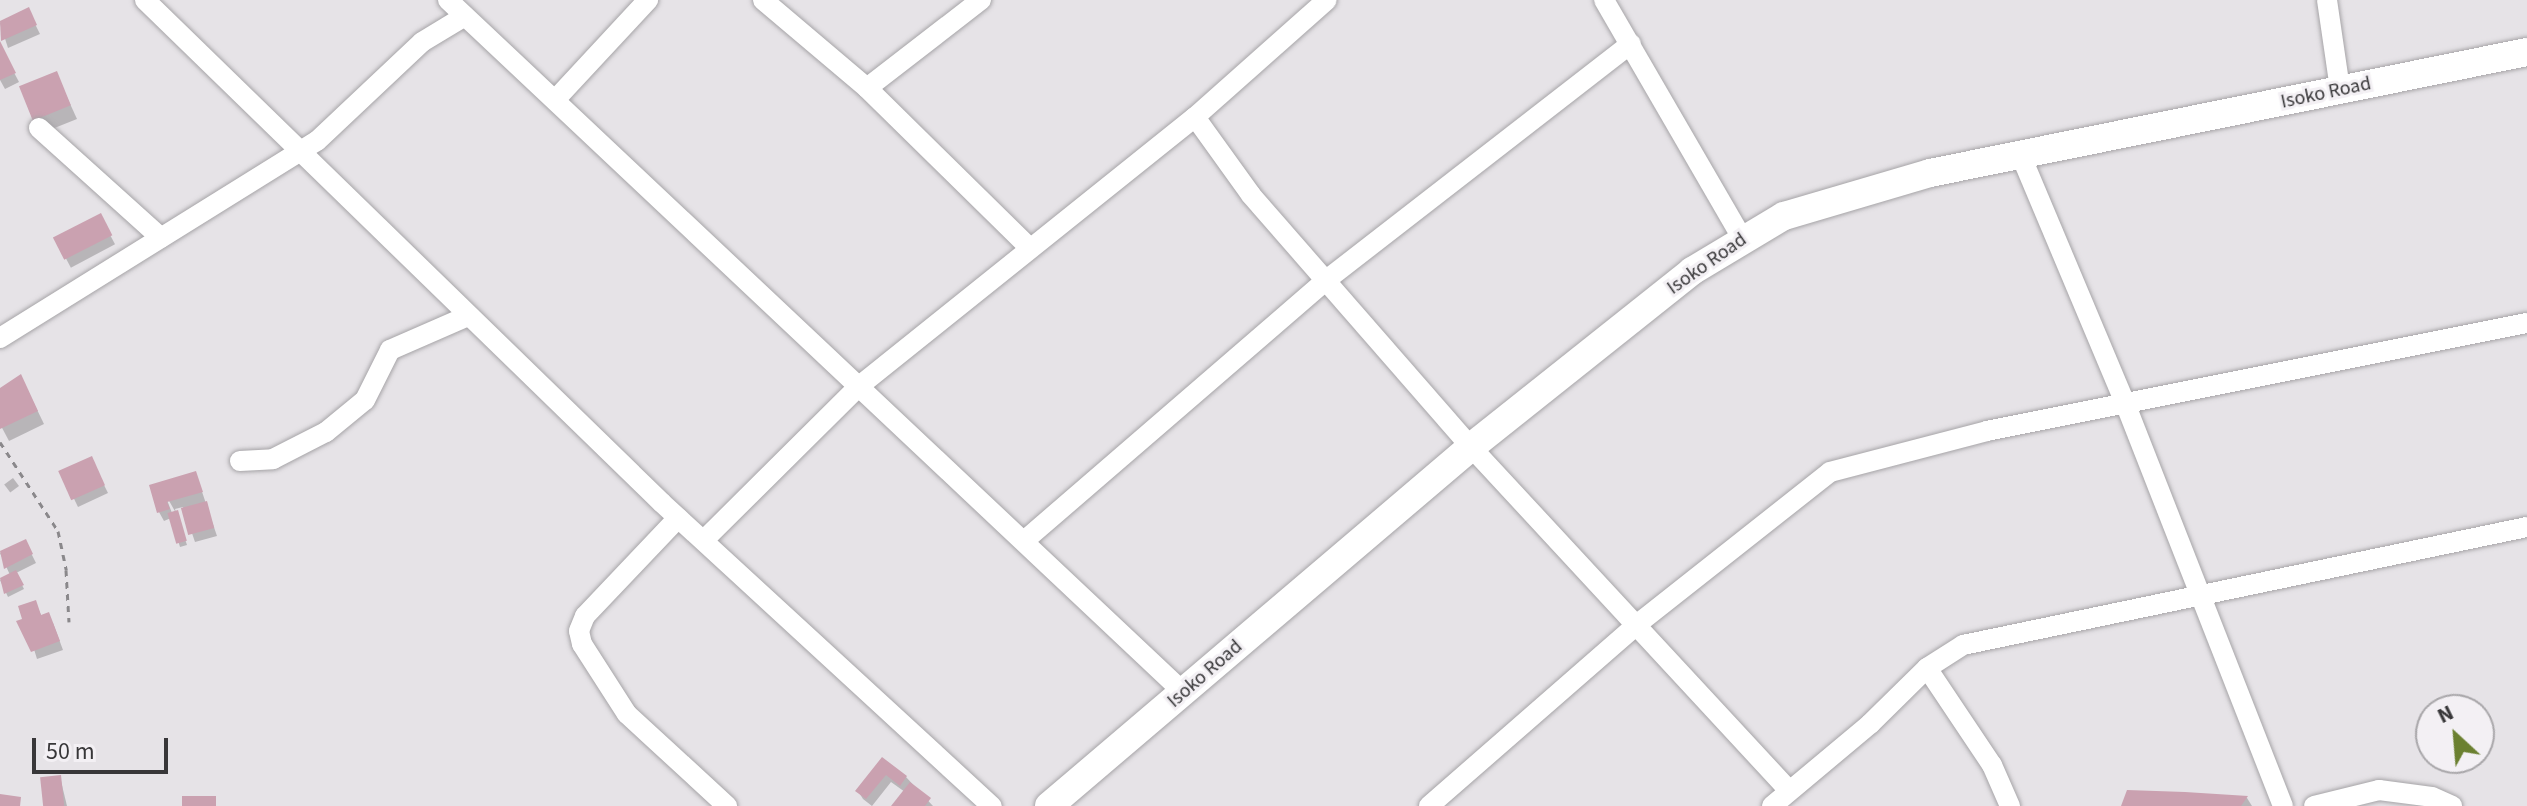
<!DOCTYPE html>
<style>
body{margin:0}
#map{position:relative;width:2527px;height:806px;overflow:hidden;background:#e6e3e7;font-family:"Source Sans 3",sans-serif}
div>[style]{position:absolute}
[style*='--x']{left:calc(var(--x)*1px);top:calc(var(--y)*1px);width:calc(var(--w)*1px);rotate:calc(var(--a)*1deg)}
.shadow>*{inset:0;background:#0003;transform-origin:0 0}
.building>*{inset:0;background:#caa1b0;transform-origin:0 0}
.path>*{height:3px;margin-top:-1.5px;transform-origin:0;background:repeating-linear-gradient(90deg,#8a888b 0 6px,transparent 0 12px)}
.roads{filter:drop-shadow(0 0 2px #a6a4a7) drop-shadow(0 0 2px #a6a4a7)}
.street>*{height:20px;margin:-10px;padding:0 10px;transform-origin:10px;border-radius:10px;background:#fff}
.secondary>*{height:28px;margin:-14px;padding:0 14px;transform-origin:14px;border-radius:14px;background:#fff}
span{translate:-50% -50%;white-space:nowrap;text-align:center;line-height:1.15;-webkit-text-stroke:6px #f3f0f4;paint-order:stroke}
.street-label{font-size:20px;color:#383739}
.north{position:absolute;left:2415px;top:694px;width:80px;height:80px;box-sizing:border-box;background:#f3f0f4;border:2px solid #a8a6a9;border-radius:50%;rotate:334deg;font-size:22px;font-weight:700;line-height:32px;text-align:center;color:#383739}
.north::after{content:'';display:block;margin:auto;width:28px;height:36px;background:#6b8030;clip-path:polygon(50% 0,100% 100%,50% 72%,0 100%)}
.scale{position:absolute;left:32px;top:738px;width:136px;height:36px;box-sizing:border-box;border:4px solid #383739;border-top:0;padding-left:10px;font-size:24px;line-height:28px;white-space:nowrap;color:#383739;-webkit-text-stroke:6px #f3f0f4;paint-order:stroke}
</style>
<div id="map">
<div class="shadow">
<div style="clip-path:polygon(28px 10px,40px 34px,8px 48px,0 23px)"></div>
<div style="clip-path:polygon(0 46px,19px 82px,5px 89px,0 80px)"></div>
<div style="clip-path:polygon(56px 73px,77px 119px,42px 133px,35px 120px)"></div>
<div style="left:100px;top:216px;width:32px;height:50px;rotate:62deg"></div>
<div style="clip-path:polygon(0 388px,27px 389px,44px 424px,9px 441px,0 424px)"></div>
<div style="clip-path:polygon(95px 467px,108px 493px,78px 507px,61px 472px)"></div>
<div style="clip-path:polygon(evenodd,196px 474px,217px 536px,195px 542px,183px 507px,175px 509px,187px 545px,180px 547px,171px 518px,164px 521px,159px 512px,152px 487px,196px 474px,164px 492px,176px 513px,172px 513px,164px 492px)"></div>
<div style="left:13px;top:478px;width:10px;height:11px;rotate:53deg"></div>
<div style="clip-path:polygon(25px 541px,36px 563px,16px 573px,24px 589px,8px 597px,0 580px,10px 575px,0 553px)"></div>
<div style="clip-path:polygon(35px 602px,42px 617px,53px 623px,63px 650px,37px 659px,25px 620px)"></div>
<div style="clip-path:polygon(883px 759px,906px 777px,933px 806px,894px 806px,905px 792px,891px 782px,872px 806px,863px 799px,858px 791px)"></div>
<div style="clip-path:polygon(60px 777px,67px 806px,45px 806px)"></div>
<div style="clip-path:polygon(2129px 792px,2247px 798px,2252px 806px,2123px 806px)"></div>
</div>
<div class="building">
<div style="clip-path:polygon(29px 7px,37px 25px,1px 41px,0 21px)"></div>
<div style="clip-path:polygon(0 41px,16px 73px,0 80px)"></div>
<div style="left:57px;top:71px;width:37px;height:41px;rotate:68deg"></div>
<div style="left:101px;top:213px;width:25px;height:54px;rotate:63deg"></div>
<div style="clip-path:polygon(21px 374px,38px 411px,0 429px,0 388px)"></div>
<div style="left:92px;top:456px;width:32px;height:37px;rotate:66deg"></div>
<div style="clip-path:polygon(196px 471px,203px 492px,167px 502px,170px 509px,157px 513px,149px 485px)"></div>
<div style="left:207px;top:501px;width:28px;height:27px;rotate:75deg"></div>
<div style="left:178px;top:510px;width:32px;height:11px;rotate:74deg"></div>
<div style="clip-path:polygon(26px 539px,33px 554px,4px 569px,0 551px)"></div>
<div style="clip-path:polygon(16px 570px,24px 585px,4px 594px,0 578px)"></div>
<div style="clip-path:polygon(36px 600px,41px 615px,49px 612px,60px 641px,31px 652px,16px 621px,22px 619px,18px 606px)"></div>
<div style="clip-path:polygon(882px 757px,907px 776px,900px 786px,886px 775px,866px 799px,855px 791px)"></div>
<div style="left:61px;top:775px;width:31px;height:21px;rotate:84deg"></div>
<div style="clip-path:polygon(910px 782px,931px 798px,925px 806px,891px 806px)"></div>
<div style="clip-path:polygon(2127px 790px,2185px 792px,2248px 796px,2241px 806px,2121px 806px)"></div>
<div style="clip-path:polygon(0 794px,21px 797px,20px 806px,0 806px)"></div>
<div style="left:182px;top:796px;width:34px;height:10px"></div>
</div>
<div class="path">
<div style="--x:0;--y:442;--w:106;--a:56.9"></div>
<div style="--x:58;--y:531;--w:40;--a:78"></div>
<div style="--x:66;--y:570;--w:52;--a:86.7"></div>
</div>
<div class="roads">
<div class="street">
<div style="--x:145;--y:0;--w:721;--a:44.21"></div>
<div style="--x:662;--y:503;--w:448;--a:42.6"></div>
<div style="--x:448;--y:0;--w:1009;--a:43.27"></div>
<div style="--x:763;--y:0;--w:136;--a:40.2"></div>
<div style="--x:867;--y:88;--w:228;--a:44.5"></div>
<div style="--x:1604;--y:0;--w:275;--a:59.9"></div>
<div style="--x:2327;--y:0;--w:90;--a:81.7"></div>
<div style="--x:867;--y:88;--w:144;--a:-37.7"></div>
<div style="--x:555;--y:100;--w:137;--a:-47.1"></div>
<div style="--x:1195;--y:117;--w:96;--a:54.3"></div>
<div style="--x:1251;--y:195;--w:335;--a:48.9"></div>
<div style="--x:1471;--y:447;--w:468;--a:47.2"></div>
<div style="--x:39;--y:128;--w:164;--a:42"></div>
<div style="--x:2022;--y:158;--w:266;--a:67.2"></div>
<div style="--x:2125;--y:403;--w:433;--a:68.6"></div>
<div style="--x:0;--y:338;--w:373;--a:-31.9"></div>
<div style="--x:317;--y:141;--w:144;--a:-43.3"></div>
<div style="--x:422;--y:42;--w:50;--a:-31.2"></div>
<div style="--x:240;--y:461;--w:33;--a:-3"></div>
<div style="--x:273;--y:459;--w:59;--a:-27"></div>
<div style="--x:326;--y:432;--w:50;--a:-39.4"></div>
<div style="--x:365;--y:400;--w:56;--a:-63.4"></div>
<div style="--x:390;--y:350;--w:85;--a:-23.6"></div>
<div style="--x:678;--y:518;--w:135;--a:133.5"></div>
<div style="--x:585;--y:616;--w:16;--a:112"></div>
<div style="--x:579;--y:631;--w:13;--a:77"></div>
<div style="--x:582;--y:644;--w:83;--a:57.3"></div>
<div style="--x:627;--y:714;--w:136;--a:42.6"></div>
<div style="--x:704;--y:540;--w:217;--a:-44.8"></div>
<div style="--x:858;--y:387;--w:432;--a:-38.7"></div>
<div style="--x:1195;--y:117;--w:176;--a:-41.6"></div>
<div style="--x:1024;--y:541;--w:398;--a:-40.8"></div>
<div style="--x:1325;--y:281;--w:387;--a:-37.8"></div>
<div style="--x:1927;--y:668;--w:117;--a:56.2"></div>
<div style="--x:1992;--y:765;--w:45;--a:66.3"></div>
<div style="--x:1429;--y:806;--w:274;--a:-41.1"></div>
<div style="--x:1635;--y:626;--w:248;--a:-38.3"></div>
<div style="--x:1830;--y:472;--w:162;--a:-14.6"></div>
<div style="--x:1987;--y:431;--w:551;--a:-11.31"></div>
<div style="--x:1772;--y:806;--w:128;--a:-39.9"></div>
<div style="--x:1870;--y:724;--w:80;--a:-44.5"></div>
<div style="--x:1927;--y:668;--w:43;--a:-32.6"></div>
<div style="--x:1963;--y:645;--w:576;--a:-11.82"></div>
<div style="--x:2314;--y:806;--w:67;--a:-13.8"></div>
<div style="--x:2379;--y:790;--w:53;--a:7.5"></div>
<div style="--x:2432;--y:797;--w:22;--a:24"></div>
</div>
<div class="secondary">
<div style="--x:1049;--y:806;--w:554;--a:-40.39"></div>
<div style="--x:1471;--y:447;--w:283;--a:-38.5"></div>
<div style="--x:1692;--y:271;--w:107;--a:-30.9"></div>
<div style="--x:1784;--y:216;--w:152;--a:-16.4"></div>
<div style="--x:1930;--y:173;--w:609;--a:-11.46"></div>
</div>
</div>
<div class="street-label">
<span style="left:2326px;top:93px;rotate:-12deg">Isoko Road</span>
<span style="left:1707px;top:264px;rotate:-35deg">Isoko Road</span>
<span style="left:1205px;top:674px;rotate:-41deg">Isoko Road</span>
</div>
<div class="north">N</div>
<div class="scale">50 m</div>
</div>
